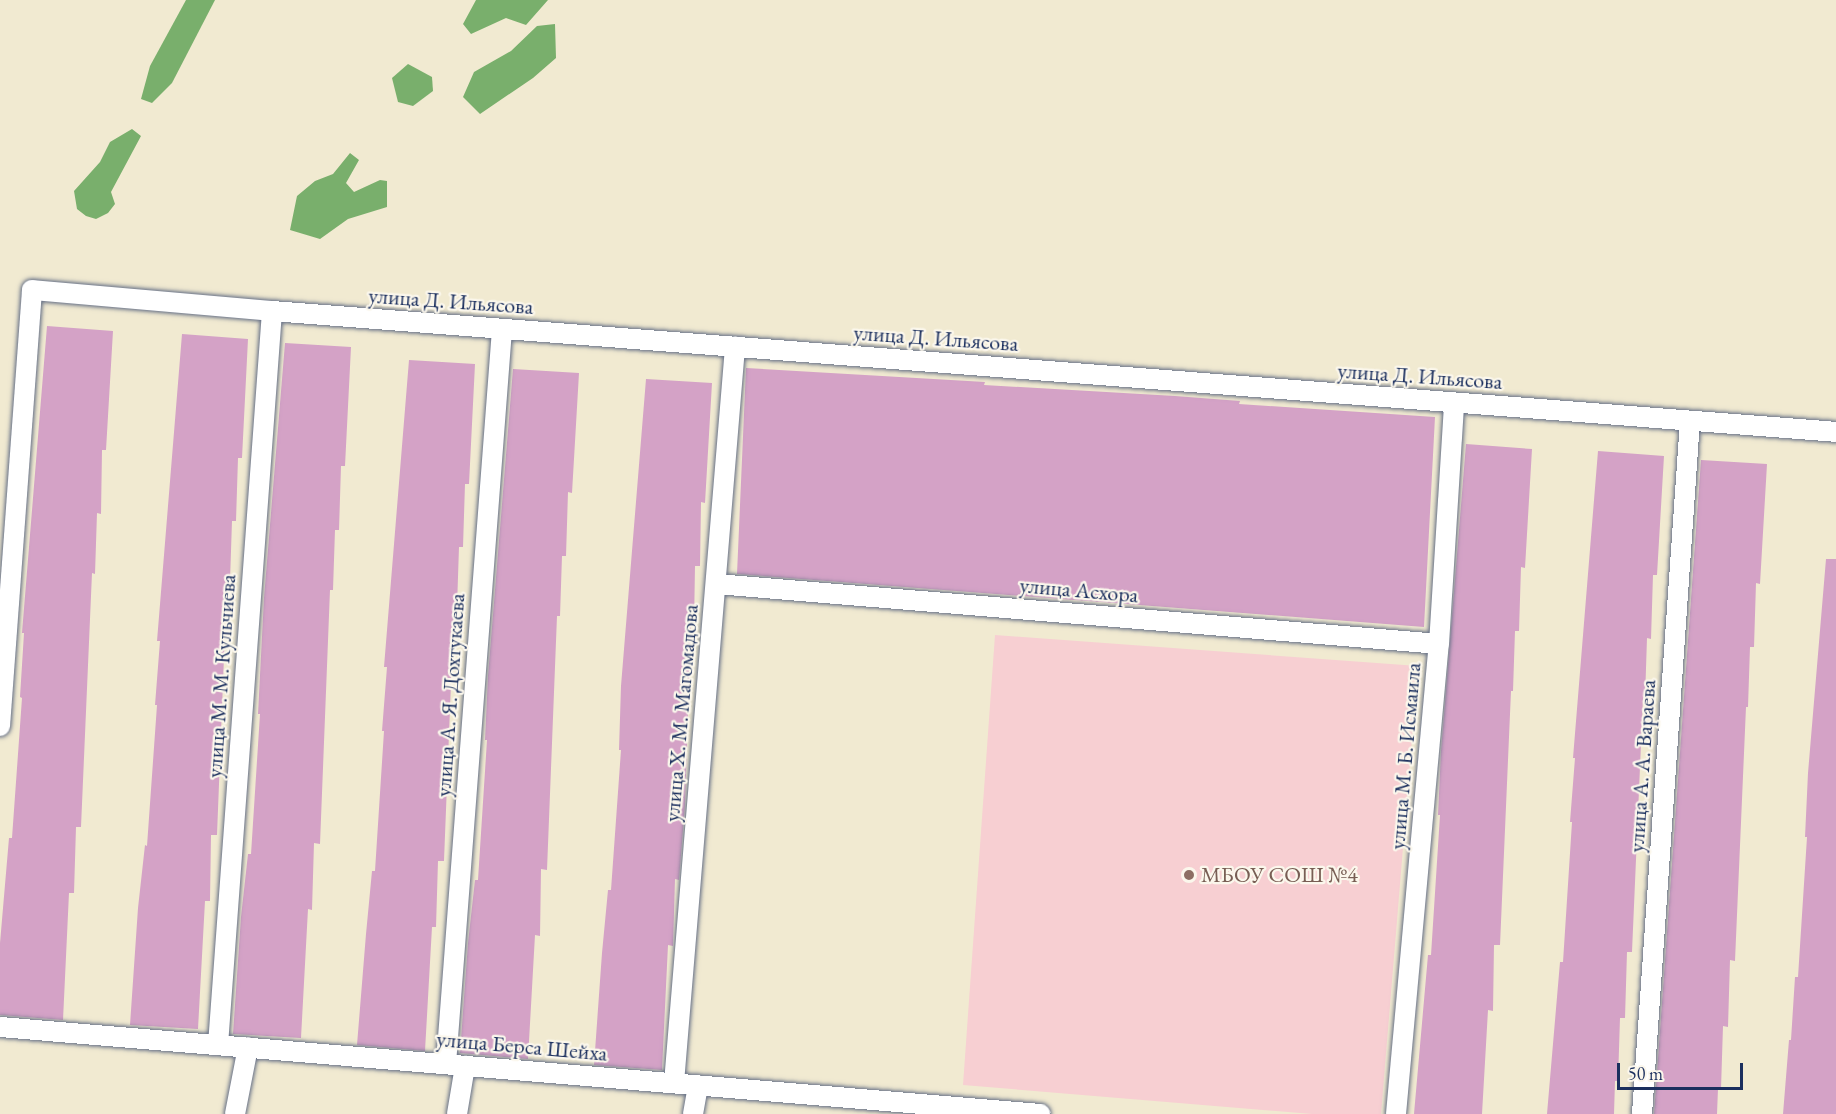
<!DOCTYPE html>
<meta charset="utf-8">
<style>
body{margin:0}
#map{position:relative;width:1836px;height:1114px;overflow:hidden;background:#f1ead1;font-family:"EB Garamond",serif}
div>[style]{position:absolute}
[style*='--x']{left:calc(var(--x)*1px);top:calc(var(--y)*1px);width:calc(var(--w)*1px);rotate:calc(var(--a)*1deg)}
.built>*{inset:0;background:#f7cfd2}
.forest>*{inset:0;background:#79af6c}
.building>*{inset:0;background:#d4a2c6}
.roads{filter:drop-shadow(0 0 2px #667086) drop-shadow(0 0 2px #667086)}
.street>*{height:20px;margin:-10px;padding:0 10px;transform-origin:10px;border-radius:10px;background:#fff}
.dots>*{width:16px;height:16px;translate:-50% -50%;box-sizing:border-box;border:3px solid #fbf7ec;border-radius:50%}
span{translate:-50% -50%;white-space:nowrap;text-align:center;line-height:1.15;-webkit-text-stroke:4.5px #fbf7ec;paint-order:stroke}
.street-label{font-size:22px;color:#1b2f5e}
.education-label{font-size:22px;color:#785e54}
.left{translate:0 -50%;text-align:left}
.scale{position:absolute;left:1617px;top:1063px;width:126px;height:27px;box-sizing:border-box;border:3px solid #1b2f5e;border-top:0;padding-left:8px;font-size:18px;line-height:21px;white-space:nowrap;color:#1b2f5e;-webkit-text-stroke:4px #fbf7ec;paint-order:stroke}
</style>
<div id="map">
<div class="built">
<div style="clip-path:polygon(995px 635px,1418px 666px,1381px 1114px,1312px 1114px,963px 1085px)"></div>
</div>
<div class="forest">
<div style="clip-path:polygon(186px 0,215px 0,172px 83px,152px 103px,141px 99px,150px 66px)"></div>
<div style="clip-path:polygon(476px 0,548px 0,526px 25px,506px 18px,471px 34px,463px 24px)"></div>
<div style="clip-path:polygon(555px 24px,556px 58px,533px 78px,480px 114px,463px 97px,474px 72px,511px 51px,537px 26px)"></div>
<div style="clip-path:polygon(408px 64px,432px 77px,433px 91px,413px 106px,398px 102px,392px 78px)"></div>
<div style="clip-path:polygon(132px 129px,141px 136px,111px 192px,115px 204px,108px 213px,96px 219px,86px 216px,77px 209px,74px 191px,100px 162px,110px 142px)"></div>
<div style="clip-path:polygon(350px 153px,359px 160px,346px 183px,354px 192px,380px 180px,387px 181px,387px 207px,348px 219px,320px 239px,290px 230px,297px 196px,315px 181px,333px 174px)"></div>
</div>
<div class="building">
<div style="clip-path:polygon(47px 326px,113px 331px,106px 450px,102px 450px,101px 514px,97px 513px,95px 574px,92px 573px,81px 827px,76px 827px,74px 893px,69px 893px,63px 1020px,0 1015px,0 943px,9px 838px,12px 838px,22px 698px,20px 697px,24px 633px,22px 633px)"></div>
<div style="clip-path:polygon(182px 334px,248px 339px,242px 458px,238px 458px,236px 521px,232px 521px,230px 581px,227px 581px,217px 835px,211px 835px,210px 901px,205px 901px,198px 1029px,130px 1025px,138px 908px,145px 845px,147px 846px,157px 705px,155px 705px,160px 641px,157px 641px)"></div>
<div style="clip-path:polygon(285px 343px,351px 347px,345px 466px,341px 466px,339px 530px,335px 530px,333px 590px,330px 590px,320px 844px,314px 843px,312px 910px,308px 909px,301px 1038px,233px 1034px,241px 917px,248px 854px,251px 854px,260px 714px,258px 714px,264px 598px)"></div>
<div style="clip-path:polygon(409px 360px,475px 364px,469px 484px,465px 484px,463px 547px,459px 547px,457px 607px,454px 607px,444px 861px,438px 861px,436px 927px,432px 927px,425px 1051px,357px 1045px,366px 934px,372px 871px,375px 871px,384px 731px,382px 731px,387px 667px,384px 667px)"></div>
<div style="clip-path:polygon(746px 368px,985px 382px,984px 385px,1175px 396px,1240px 401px,1239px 404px,1435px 417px,1424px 627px,737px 574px)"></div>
<div style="clip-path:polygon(513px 369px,579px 373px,572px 493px,568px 492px,566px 556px,562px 556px,560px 616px,557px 616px,547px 870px,541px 869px,540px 936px,535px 935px,528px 1059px,460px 1053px,468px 943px,475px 880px,478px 880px,487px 740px,485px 740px,488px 676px)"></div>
<div style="clip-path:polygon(646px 379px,712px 383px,705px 503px,701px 502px,700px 566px,695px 566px,694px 626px,691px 626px,685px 805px,679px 880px,675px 879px,673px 946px,668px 945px,662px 1070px,594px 1065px,602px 953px,608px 890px,611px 890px,621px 750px,619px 750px,621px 686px)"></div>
<div style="clip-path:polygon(1466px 444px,1532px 449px,1525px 568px,1521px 567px,1519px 631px,1515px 631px,1513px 691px,1511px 691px,1500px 945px,1494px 945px,1493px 1011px,1488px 1010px,1482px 1114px,1414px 1114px,1428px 955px,1431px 955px,1440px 815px,1438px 815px,1441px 751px)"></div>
<div style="clip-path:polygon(1598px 451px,1664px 456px,1657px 575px,1653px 575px,1651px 639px,1647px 638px,1645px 699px,1643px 698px,1632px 952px,1627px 952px,1625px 1018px,1620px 1018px,1618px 1081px,1615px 1081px,1614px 1114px,1547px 1114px,1560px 962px,1563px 962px,1572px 822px,1570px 822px,1575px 758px,1573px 758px)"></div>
<div style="clip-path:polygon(1701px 460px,1767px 464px,1760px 584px,1756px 583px,1754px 647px,1750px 647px,1748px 707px,1746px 707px,1735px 961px,1730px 960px,1728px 1027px,1723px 1026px,1721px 1089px,1718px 1089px,1717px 1114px,1654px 1114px)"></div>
<div style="clip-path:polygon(1826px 559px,1836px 559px,1836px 1114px,1783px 1114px,1789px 1040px,1791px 1040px,1795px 977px,1798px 977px,1807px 837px,1805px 837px,1808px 773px)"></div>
</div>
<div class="roads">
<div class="street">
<div style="--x:716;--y:584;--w:725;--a:4.74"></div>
<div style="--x:0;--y:726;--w:437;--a:-85.8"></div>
<div style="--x:32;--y:290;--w:241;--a:5"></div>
<div style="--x:272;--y:311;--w:1569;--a:4.42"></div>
<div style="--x:0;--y:1027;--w:1044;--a:4.78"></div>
<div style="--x:218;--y:1045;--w:736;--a:-85.79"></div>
<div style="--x:446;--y:1064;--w:737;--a:-85.64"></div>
<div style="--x:674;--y:1083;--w:739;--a:-85.26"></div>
<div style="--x:235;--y:1114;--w:68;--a:-79"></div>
<div style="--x:457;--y:1114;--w:49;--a:-80.5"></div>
<div style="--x:693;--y:1114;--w:29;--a:-80"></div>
<div style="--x:1396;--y:1114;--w:472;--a:-84.8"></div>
<div style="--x:1439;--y:644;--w:241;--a:-86.4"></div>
<div style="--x:1642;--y:1114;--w:695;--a:-86.04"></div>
</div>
</div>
<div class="dots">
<div style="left:1189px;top:875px;background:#8d6e63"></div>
</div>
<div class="street-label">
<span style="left:451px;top:301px;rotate:4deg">улица Д. Ильясова</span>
<span style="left:936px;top:338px;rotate:4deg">улица Д. Ильясова</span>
<span style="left:1420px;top:376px;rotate:4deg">улица Д. Ильясова</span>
<span style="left:1079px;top:590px;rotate:5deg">улица Асхора</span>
<span style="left:221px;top:676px;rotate:-86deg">улица М. М. Кульчиева</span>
<span style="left:450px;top:695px;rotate:-86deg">улица А. Я. Дохтукаева</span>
<span style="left:681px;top:713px;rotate:-85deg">улица Х. М. Магомадова</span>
<span style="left:1405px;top:756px;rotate:-85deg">улица М. Б. Исмаила</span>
<span style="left:1642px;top:766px;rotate:-86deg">улица А. А. Вараева</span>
<span style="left:522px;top:1046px;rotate:5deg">улица Берса Шейха</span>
</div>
<div class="education-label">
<span class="left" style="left:1201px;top:875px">МБОУ СОШ №4</span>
</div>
<div class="scale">50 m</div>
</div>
